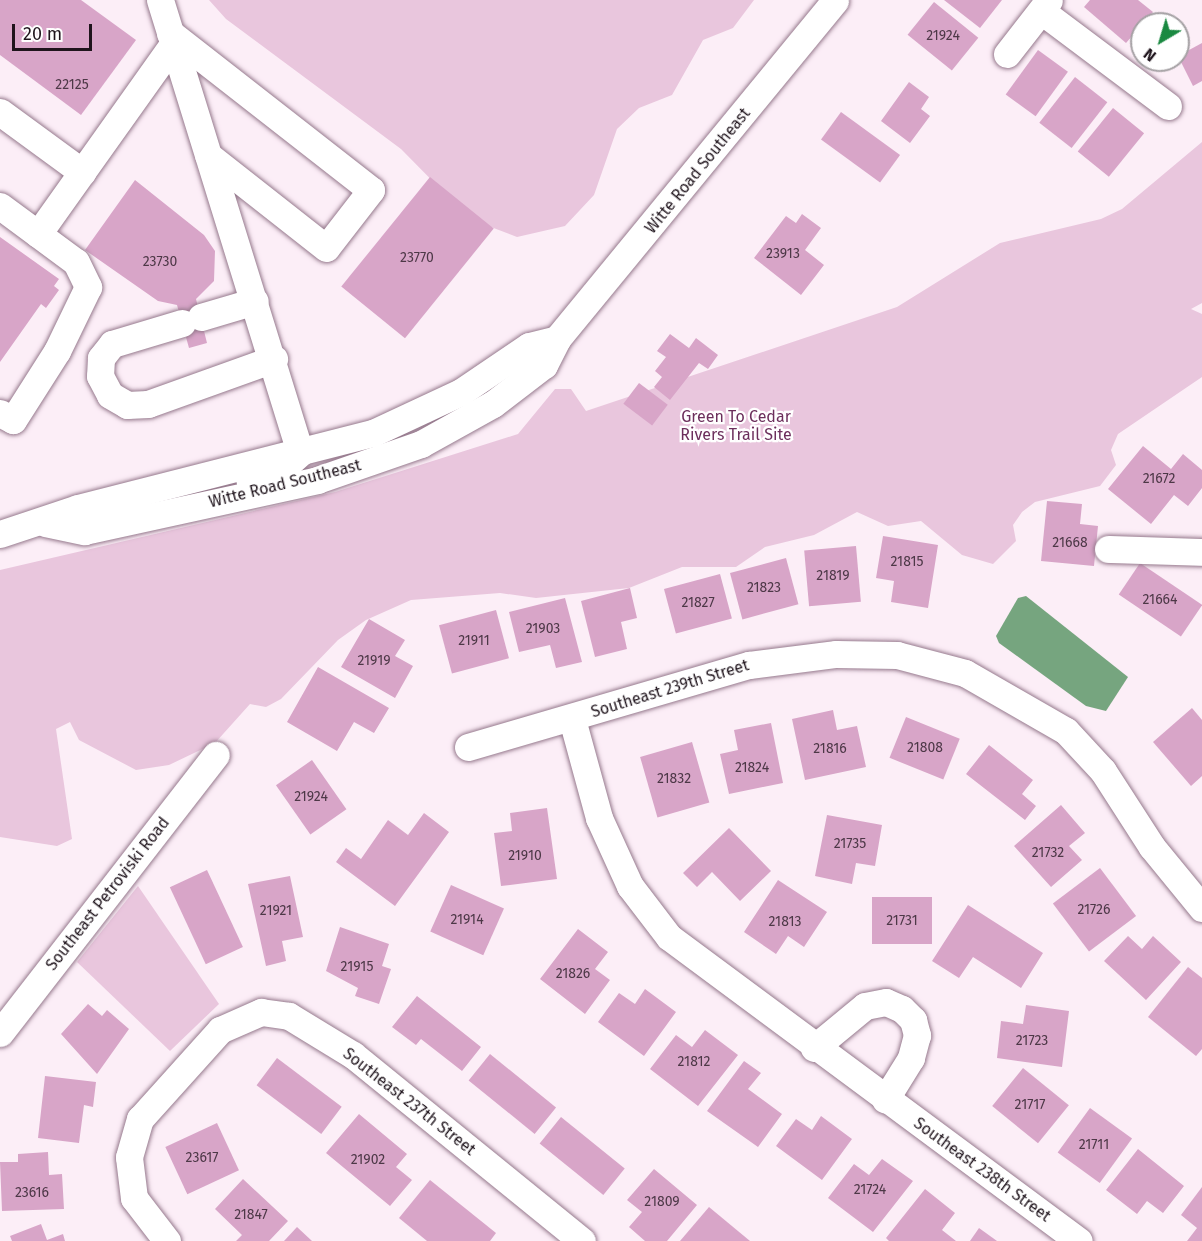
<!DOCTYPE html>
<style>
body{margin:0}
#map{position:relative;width:1202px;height:1241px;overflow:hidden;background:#fceef7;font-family:"Fira Sans",sans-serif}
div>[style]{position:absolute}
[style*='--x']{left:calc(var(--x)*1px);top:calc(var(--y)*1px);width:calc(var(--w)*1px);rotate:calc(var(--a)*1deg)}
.green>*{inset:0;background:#e9c6dd}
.water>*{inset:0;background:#76a57f}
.building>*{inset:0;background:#d8a5c8;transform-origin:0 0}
.roads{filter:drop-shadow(0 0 2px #96798d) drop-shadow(0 0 2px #96798d)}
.minor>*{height:27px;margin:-13.5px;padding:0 13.5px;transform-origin:13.5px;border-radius:13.5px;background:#fff}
span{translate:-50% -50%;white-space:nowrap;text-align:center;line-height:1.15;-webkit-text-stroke:4.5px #fff;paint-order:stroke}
.number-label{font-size:14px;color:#4d3847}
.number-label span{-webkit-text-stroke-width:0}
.street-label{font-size:16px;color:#1f141c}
.park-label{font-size:16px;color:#6c2f5c}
.north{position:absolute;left:1130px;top:12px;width:60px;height:60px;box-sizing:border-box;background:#fff;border:2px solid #a5a1a4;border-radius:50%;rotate:218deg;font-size:16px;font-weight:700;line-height:24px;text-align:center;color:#1f141c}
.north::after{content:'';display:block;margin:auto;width:21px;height:27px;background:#1a8941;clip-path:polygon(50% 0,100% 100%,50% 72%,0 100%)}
.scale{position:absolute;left:12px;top:24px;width:80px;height:27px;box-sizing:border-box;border:3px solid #1f141c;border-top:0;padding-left:8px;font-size:18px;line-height:21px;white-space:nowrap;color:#1f141c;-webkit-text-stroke:4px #fff;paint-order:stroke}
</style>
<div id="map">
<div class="green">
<div style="clip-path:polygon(209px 0,754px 0,733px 28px,703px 40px,672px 95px,639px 108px,617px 129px,594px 195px,565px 226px,517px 237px,470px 219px,401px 149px,226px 19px)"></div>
<div style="clip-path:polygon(1202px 142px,1202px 303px,1191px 309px,1202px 314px,1202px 377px,1118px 434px,1111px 450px,1116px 465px,1100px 486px,1035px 502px,1022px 512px,1013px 525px,1016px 541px,993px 564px,962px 555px,921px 521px,888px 526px,857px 512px,814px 535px,765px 547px,736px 567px,682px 567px,629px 588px,536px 598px,500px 593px,411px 600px,366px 620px,338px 640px,281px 699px,266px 707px,250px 704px,215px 743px,169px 765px,136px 770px,79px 740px,70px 722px,56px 729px,72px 839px,57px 846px,0 837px,0 570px,335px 492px,518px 434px,555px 389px,571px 389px,586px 411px,897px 307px,1000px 243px,1101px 219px,1122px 209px)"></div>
<div style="clip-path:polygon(138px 886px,219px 1004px,170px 1051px,77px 962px)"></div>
</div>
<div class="water">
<div style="clip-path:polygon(1026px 596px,1128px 677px,1106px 711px,1086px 706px,999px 643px,996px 636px,1018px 598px)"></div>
</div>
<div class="building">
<div style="clip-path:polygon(0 0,81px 0,136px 40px,81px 115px,0 55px)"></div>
<div style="clip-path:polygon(944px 0,1002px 0,980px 28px)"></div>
<div style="clip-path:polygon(1090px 0,1138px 0,1153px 12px,1126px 43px,1084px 7px)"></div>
<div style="left:934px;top:2px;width:57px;height:42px;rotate:39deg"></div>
<div style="clip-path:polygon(1202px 43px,1202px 81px,1193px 86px,1178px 56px)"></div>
<div style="left:1038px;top:50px;width:37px;height:55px;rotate:36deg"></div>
<div style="left:1075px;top:77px;width:41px;height:58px;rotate:38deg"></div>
<div style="clip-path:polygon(909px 82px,929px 97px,921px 109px,930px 116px,910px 143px,881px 121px)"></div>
<div style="left:1113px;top:108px;width:40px;height:56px;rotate:39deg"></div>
<div style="left:841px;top:112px;width:73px;height:34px;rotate:36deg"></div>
<div style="left:430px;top:177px;width:82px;height:141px;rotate:39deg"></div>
<div style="clip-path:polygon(135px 180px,204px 235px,215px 251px,214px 281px,196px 299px,207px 343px,189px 348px,177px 305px,158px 301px,85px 250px)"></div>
<div style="clip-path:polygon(802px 214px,821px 228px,805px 250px,824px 265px,801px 295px,754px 258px,786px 216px,796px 223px)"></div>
<div style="clip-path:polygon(0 237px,59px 279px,54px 286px,59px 290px,46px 308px,41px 304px,0 362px)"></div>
<div style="clip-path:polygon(670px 334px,689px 348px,696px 338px,718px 355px,708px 369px,699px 363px,670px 400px,654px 387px,662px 377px,655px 371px,666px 357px,657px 351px)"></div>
<div style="left:639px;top:383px;width:36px;height:26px;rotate:37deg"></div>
<div style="clip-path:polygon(1143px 446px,1171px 469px,1183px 454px,1202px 470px,1202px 488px,1188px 506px,1174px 495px,1151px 524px,1108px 489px)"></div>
<div style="clip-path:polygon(1047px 501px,1082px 504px,1080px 524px,1098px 526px,1094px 566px,1041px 561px)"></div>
<div style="clip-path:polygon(883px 536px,938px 545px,928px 608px,891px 602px,894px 581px,876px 578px)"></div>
<div style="left:856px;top:546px;width:56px;height:52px;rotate:85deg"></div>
<div style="left:786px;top:558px;width:48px;height:58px;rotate:75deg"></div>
<div style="left:1140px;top:563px;width:75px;height:38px;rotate:34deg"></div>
<div style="left:720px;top:574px;width:46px;height:58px;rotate:75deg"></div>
<div style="clip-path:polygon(630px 588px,637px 618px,621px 622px,627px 649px,595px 657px,581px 601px)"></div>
<div style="clip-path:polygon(565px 598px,582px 662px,556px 668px,550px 645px,519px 652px,509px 612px)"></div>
<div style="left:496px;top:610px;width:50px;height:59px;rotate:75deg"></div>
<div style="clip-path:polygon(369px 619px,405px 640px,395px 656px,413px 666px,395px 698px,341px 667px)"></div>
<div style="clip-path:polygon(318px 667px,389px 708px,374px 733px,354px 722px,337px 751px,287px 722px)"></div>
<div style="clip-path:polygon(1192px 708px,1202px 720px,1202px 776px,1191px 786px,1153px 742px)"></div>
<div style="clip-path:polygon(833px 710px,837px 730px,857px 726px,866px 767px,805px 780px,792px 719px)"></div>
<div style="left:906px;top:717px;width:58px;height:44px;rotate:22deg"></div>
<div style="clip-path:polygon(771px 723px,783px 783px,729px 794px,720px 754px,738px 750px,734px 730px)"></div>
<div style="left:692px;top:742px;width:63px;height:54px;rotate:74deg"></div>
<div style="clip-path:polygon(989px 745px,1033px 780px,1022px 794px,1036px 806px,1025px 820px,966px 774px)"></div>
<div style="left:312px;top:760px;width:60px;height:44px;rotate:55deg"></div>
<div style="clip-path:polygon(1061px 805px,1085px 833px,1069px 846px,1082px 860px,1051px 887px,1014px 846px)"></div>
<div style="clip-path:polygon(547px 808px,557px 879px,501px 886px,494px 833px,512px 831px,510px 813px)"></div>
<div style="clip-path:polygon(424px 813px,449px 832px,395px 906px,336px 862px,346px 848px,361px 859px,388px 820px,408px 835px)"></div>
<div style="clip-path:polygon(827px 815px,882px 825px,875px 866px,856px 863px,852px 884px,815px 876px)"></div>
<div style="clip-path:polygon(729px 828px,771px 871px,740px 901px,712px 872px,697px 887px,683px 873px)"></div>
<div style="left:1100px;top:868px;width:60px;height:59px;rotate:53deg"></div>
<div style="left:207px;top:870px;width:85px;height:41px;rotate:65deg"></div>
<div style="clip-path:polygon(290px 876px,303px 937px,282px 941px,286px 961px,266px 966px,248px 884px)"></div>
<div style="clip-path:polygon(778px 880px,827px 912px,804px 947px,788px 936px,776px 954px,744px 932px)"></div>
<div style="left:451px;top:885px;width:58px;height:51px;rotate:24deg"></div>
<div style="left:932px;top:897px;width:47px;height:60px;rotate:90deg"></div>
<div style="clip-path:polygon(968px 905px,1043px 953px,1021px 988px,973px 957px,959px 978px,932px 961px)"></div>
<div style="clip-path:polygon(340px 927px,389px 944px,382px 966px,391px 969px,379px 1004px,355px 996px,358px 988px,326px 971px)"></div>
<div style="clip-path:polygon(578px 929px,608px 952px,595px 969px,610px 980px,585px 1014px,540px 979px)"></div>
<div style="clip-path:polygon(1128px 936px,1142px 949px,1153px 936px,1181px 962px,1146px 1000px,1104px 961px)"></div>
<div style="clip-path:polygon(1188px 967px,1202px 978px,1202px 1049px,1196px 1056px,1148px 1017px)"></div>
<div style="clip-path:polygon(645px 989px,676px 1012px,644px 1056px,598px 1022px,619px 993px,635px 1004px)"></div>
<div style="clip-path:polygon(417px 996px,481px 1047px,462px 1071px,421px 1039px,416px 1045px,392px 1027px)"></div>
<div style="clip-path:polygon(88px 1004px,102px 1016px,107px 1010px,129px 1029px,97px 1074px,61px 1034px)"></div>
<div style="clip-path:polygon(1026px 1005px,1069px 1011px,1062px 1067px,997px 1058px,1001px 1021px,1023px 1024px)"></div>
<div style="clip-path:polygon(705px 1030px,738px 1055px,698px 1106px,650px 1069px,676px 1035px,692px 1047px)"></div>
<div style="left:490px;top:1054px;width:85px;height:34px;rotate:39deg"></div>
<div style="left:277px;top:1058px;width:81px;height:34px;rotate:37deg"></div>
<div style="clip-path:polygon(744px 1061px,761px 1073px,748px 1089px,782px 1114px,758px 1147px,707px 1111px)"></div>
<div style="left:1023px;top:1068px;width:59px;height:49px;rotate:39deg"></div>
<div style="clip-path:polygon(45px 1076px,96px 1082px,93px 1107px,84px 1105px,79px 1143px,38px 1138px)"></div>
<div style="left:1090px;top:1108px;width:52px;height:55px;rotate:36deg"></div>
<div style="clip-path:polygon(359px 1114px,407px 1154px,396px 1167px,412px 1180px,390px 1206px,326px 1153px)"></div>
<div style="clip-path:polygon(821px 1116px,852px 1139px,822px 1180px,776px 1146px,796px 1119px,812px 1130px)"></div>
<div style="left:561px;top:1117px;width:82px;height:34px;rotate:39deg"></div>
<div style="left:217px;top:1123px;width:52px;height:57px;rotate:65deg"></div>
<div style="clip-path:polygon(1138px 1149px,1184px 1186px,1163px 1213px,1147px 1201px,1137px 1214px,1106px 1190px)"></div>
<div style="clip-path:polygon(48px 1152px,49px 1175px,62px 1174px,64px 1209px,2px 1211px,0 1162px,18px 1162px,18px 1154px)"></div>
<div style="clip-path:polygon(882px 1159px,913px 1181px,873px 1232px,828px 1198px,854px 1164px,869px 1175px)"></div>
<div style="clip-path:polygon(654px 1169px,697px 1205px,667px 1241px,645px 1241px,629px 1227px,642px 1212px,627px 1200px)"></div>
<div style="clip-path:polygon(243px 1179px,288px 1221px,269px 1241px,236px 1241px,242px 1235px,215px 1209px)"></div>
<div style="clip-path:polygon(430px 1180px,496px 1233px,490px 1241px,427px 1241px,399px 1218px)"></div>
<div style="clip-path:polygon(1202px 1187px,1202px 1241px,1187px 1241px,1197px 1228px,1181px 1215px)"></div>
<div style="clip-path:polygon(925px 1189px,955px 1213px,942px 1230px,956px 1241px,889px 1241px,886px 1238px)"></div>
<div style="clip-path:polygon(709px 1207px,750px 1241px,680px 1241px)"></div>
<div style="clip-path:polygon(41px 1224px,47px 1240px,63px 1234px,65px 1241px,12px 1241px,10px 1236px)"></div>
<div style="clip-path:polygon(297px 1227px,312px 1241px,284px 1241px)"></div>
<div style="clip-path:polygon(979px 1228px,997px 1241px,970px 1241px)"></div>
</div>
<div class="roads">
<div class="minor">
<div style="--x:160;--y:0;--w:474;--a:72.8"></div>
<div style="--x:300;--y:453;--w:27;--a:138"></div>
<div style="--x:280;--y:471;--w:32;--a:162"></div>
<div style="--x:1044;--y:13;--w:155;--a:36.9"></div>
<div style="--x:170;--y:33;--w:255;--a:38"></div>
<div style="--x:371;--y:190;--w:73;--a:127.8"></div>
<div style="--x:326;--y:248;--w:150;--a:-141.8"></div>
<div style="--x:1007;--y:54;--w:68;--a:-52.1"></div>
<div style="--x:0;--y:112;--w:102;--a:36.2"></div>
<div style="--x:0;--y:206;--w:94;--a:36.4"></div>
<div style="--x:76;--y:262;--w:28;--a:64"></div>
<div style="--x:88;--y:287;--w:71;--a:115.8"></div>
<div style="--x:57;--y:351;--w:82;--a:122.5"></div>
<div style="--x:13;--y:420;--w:15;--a:-152"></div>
<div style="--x:38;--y:234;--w:233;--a:-54.6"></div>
<div style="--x:201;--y:317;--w:56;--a:-16.5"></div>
<div style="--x:182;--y:323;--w:73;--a:163.3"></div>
<div style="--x:112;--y:344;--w:18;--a:128"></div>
<div style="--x:101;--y:358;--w:18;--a:93"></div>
<div style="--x:100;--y:376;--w:21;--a:62"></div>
<div style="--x:110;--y:395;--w:20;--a:30"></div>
<div style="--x:127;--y:405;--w:21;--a:-3"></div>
<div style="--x:148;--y:404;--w:134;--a:-19.7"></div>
<div style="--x:45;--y:523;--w:40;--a:12"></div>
<div style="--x:84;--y:531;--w:239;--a:-12.3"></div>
<div style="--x:317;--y:480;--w:110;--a:-19.1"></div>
<div style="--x:421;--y:444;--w:82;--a:-29.1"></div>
<div style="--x:493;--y:404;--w:64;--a:-37.4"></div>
<div style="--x:544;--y:365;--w:29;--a:-63"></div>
<div style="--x:557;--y:339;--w:438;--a:-50.6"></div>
<div style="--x:0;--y:534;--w:82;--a:-18.4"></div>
<div style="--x:78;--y:508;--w:304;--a:-14.3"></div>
<div style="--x:373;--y:433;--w:97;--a:-25"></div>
<div style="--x:461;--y:392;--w:82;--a:-34.1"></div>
<div style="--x:529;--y:346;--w:29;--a:-14"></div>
<div style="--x:1108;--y:549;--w:94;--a:1.8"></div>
<div style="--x:572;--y:719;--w:103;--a:74.7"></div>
<div style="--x:599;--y:818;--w:75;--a:65.5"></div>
<div style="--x:630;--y:886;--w:64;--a:52.6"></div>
<div style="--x:669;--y:937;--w:510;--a:36.56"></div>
<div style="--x:468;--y:747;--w:293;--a:-16.3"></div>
<div style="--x:749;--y:665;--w:88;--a:-7.2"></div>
<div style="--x:836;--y:654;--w:61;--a:0.9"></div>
<div style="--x:897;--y:655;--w:70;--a:14.8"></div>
<div style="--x:965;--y:673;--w:116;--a:29.9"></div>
<div style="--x:1066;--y:731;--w:54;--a:47.2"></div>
<div style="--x:1103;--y:771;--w:90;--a:57.2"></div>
<div style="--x:1152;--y:847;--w:79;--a:50.7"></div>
<div style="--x:0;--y:1033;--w:352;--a:-52.2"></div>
<div style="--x:814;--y:1048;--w:66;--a:-39.5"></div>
<div style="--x:865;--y:1006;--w:21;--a:-11"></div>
<div style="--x:886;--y:1002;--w:17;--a:24"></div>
<div style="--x:902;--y:1009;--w:16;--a:45"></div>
<div style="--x:913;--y:1020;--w:16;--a:75"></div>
<div style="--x:917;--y:1035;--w:24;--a:105"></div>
<div style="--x:911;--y:1058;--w:49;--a:121.8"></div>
<div style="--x:167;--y:1241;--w:54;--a:-127.5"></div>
<div style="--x:134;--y:1198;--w:41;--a:-97"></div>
<div style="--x:129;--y:1157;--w:40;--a:-74"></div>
<div style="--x:140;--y:1119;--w:120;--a:-48"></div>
<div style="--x:220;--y:1030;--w:45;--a:-23.7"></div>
<div style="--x:261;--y:1012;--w:28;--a:8"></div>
<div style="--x:289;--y:1016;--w:75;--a:31.4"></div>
<div style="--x:353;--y:1055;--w:295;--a:39.1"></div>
</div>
</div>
<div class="number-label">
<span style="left:943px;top:36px">21924</span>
<span style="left:72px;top:85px">22125</span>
<span style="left:783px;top:254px">23913</span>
<span style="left:417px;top:258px">23770</span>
<span style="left:160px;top:262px">23730</span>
<span style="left:1159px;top:479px">21672</span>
<span style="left:1070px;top:543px">21668</span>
<span style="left:907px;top:562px">21815</span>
<span style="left:833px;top:576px">21819</span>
<span style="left:764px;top:588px">21823</span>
<span style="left:1160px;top:600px">21664</span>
<span style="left:698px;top:603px">21827</span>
<span style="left:543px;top:629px">21903</span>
<span style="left:474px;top:641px">21911</span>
<span style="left:374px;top:661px">21919</span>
<span style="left:925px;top:748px">21808</span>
<span style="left:830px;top:749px">21816</span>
<span style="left:752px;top:768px">21824</span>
<span style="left:674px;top:779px">21832</span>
<span style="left:311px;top:797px">21924</span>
<span style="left:850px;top:844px">21735</span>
<span style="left:1048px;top:853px">21732</span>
<span style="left:525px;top:856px">21910</span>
<span style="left:1094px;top:910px">21726</span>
<span style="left:276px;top:911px">21921</span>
<span style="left:467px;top:920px">21914</span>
<span style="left:902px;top:921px">21731</span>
<span style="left:785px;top:922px">21813</span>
<span style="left:357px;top:967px">21915</span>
<span style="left:573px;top:974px">21826</span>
<span style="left:1032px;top:1041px">21723</span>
<span style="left:694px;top:1062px">21812</span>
<span style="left:1030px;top:1105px">21717</span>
<span style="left:1094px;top:1145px">21711</span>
<span style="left:202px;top:1158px">23617</span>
<span style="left:368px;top:1160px">21902</span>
<span style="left:870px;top:1190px">21724</span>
<span style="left:32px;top:1193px">23616</span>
<span style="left:662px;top:1202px">21809</span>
<span style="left:251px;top:1215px">21847</span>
</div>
<div class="street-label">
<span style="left:698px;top:171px;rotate:-51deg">Witte Road Southeast</span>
<span style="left:285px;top:484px;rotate:-14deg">Witte Road Southeast</span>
<span style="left:670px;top:689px;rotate:-17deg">Southeast 239th Street</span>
<span style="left:108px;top:894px;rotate:-52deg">Southeast Petroviski Road</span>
<span style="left:409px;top:1102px;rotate:38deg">Southeast 237th Street</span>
<span style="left:982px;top:1170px;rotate:36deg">Southeast 238th Street</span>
</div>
<div class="park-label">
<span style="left:736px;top:426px">Green To Cedar<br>Rivers Trail Site</span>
</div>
<div class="north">N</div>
<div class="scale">20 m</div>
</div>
